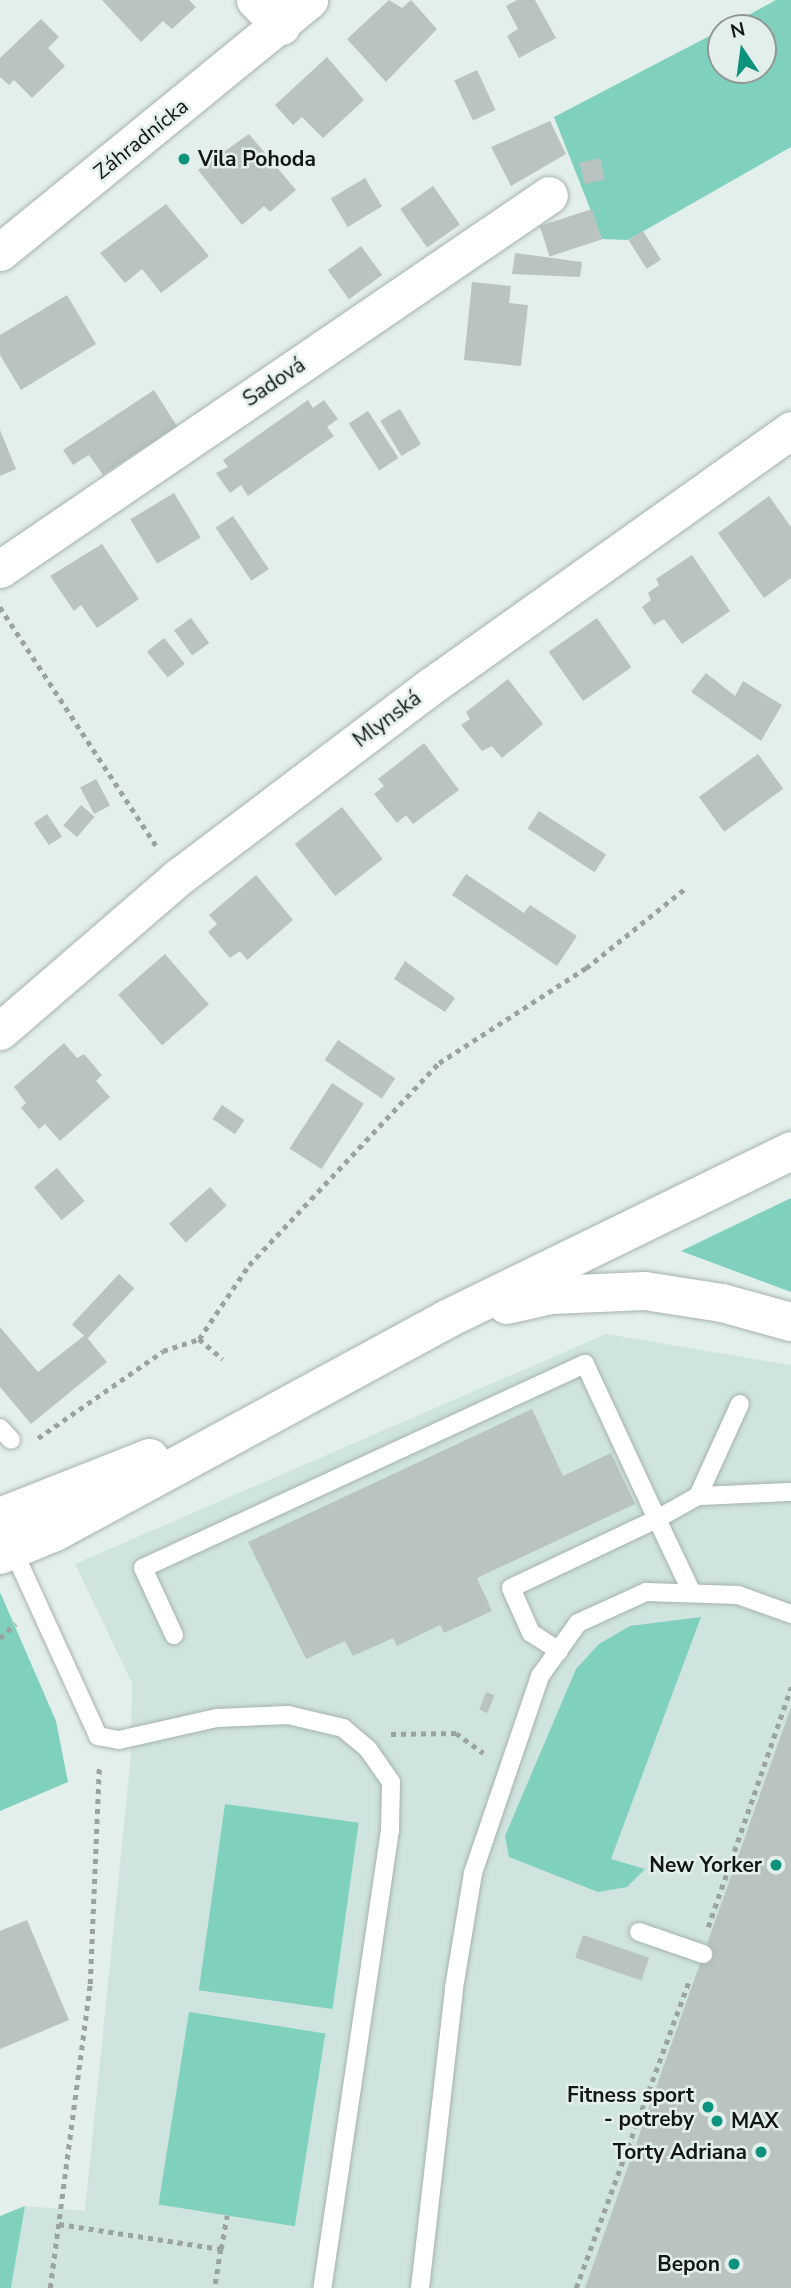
<!DOCTYPE html>
<meta charset="utf-8">
<style>
body{margin:0}
#map{position:relative;width:791px;height:2288px;overflow:hidden;background:#e3efeb;font-family:"Nunito Sans",sans-serif}
div>[style]{position:absolute}
[style*='--x']{left:calc(var(--x)*1px);top:calc(var(--y)*1px);width:calc(var(--w)*1px);rotate:calc(var(--a)*1deg)}
.built>*{inset:0;background:#cfe4de}
.green>*{inset:0;background:#7fd1be;transform-origin:0 0}
.building>*{inset:0;background:#b9c4c1;transform-origin:0 0}
.path>*{height:4.5px;margin-top:-2.25px;transform-origin:0;background:repeating-linear-gradient(90deg,#9aa3a0 0 5px,transparent 0 10px)}
.roads{filter:drop-shadow(0 0 2px #a6b2ae) drop-shadow(0 0 2px #a6b2ae)}
.lane>*{height:18px;margin:-9px;padding:0 9px;transform-origin:9px;border-radius:9px;background:#fff}
.street>*{height:37px;margin:-18.5px;padding:0 18.5px;transform-origin:18.5px;border-radius:18.5px;background:#fff}
.primary>*{height:38px;margin:-19px;padding:0 19px;transform-origin:19px;border-radius:19px;background:#fff}
.dots>*{width:19px;height:19px;translate:-50% -50%;box-sizing:border-box;border:4px solid #e3efeb;border-radius:50%}
span{translate:-50% -50%;white-space:nowrap;text-align:center;line-height:1.15;-webkit-text-stroke:5px #e3efeb;paint-order:stroke}
.street-label{font-size:21px;color:#121615}
.poi-label{font-size:21px;color:#121615;font-weight:700}
.left{translate:0 -50%;text-align:left}
.right{translate:-100% -50%;text-align:right}
.north{position:absolute;left:707px;top:14px;width:70px;height:70px;box-sizing:border-box;background:#e3efeb;border:2px solid #8f9895;border-radius:50%;rotate:347deg;font-size:19px;font-weight:700;line-height:28px;text-align:center;color:#121615}
.north::after{content:'';display:block;margin:auto;width:24px;height:32px;background:#0d937d;clip-path:polygon(50% 0,100% 100%,50% 72%,0 100%)}
</style>
<div id="map">
<div class="built">
<div style="clip-path:polygon(606px 1334px,791px 1365px,791px 2288px,11px 2288px,25px 2206px,85px 2211px,131px 1755px,132px 1683px,75px 1564px)"></div>
</div>
<div class="green">
<div style="clip-path:polygon(776px 0,791px 0,791px 147px,628px 240px,602px 239px,554px 117px,721px 30px,721px 70px,763px 70px,763px 28px,725px 28px)"></div>
<div style="clip-path:polygon(791px 1198px,791px 1292px,681px 1251px)"></div>
<div style="clip-path:polygon(0 1592px,56px 1721px,68px 1782px,0 1811px)"></div>
<div style="clip-path:polygon(701px 1617px,611px 1859px,645px 1869px,627px 1887px,598px 1892px,509px 1857px,505px 1836px,576px 1669px,599px 1644px,630px 1626px)"></div>
<div style="left:225px;top:1804px;width:135px;height:188px;rotate:8deg"></div>
<div style="left:189px;top:2012px;width:138px;height:195px;rotate:9deg"></div>
<div style="clip-path:polygon(25px 2206px,11px 2288px,0 2288px,0 2216px)"></div>
</div>
<div class="building">
<div style="clip-path:polygon(102px 0,189px 0,196px 7px,172px 29px,163px 21px,141px 42px)"></div>
<div style="clip-path:polygon(389px 0,402px 8px,411px 0,437px 29px,386px 82px,347px 39px)"></div>
<div style="clip-path:polygon(517px 0,535px 0,556px 38px,519px 58px,507px 36px,518px 29px,506px 6px)"></div>
<div style="clip-path:polygon(41px 19px,59px 37px,48px 48px,65px 66px,32px 98px,14px 80px,9px 85px,0 77px,0 58px)"></div>
<div style="clip-path:polygon(327px 57px,364px 100px,323px 138px,302px 117px,293px 125px,275px 105px)"></div>
<div style="left:477px;top:70px;width:44px;height:25px;rotate:65deg"></div>
<div style="clip-path:polygon(550px 121px,566px 154px,511px 186px,491px 147px)"></div>
<div style="clip-path:polygon(249px 134px,296px 190px,270px 212px,264px 206px,242px 225px,198px 170px)"></div>
<div style="left:600px;top:158px;width:22px;height:21px;rotate:77deg"></div>
<div style="left:365px;top:178px;width:33px;height:40px;rotate:59deg"></div>
<div style="left:433px;top:186px;width:47px;height:40px;rotate:55deg"></div>
<div style="clip-path:polygon(166px 204px,209px 256px,161px 293px,142px 269px,125px 283px,100px 253px)"></div>
<div style="left:592px;top:209px;width:32px;height:55px;rotate:72deg"></div>
<div style="left:643px;top:231px;width:34px;height:17px;rotate:58deg"></div>
<div style="left:361px;top:246px;width:36px;height:41px;rotate:54deg"></div>
<div style="clip-path:polygon(515px 253px,582px 262px,580px 277px,512px 274px)"></div>
<div style="clip-path:polygon(472px 282px,511px 286px,509px 303px,528px 305px,521px 366px,464px 360px)"></div>
<div style="clip-path:polygon(67px 295px,96px 344px,21px 390px,0 355px,0 335px)"></div>
<div style="clip-path:polygon(154px 390px,177px 426px,103px 475px,89px 455px,73px 465px,63px 450px)"></div>
<div style="clip-path:polygon(308px 400px,313px 408px,324px 400px,338px 419px,327px 427px,334px 436px,248px 496px,241px 485px,230px 493px,216px 473px,228px 467px,223px 460px)"></div>
<div style="left:400px;top:409px;width:41px;height:23px;rotate:59deg"></div>
<div style="left:368px;top:411px;width:56px;height:23px;rotate:57deg"></div>
<div style="clip-path:polygon(0 430px,16px 469px,0 476px)"></div>
<div style="left:174px;top:493px;width:52px;height:51px;rotate:59deg"></div>
<div style="clip-path:polygon(769px 496px,791px 527px,791px 578px,764px 598px,718px 533px)"></div>
<div style="left:233px;top:516px;width:64px;height:21px;rotate:56deg"></div>
<div style="clip-path:polygon(102px 544px,139px 599px,97px 628px,81px 605px,74px 611px,50px 576px)"></div>
<div style="clip-path:polygon(692px 555px,730px 611px,682px 644px,664px 619px,654px 625px,642px 607px,651px 600px,648px 593px,659px 585px,656px 579px)"></div>
<div style="left:191px;top:618px;width:31px;height:21px;rotate:54deg"></div>
<div style="left:597px;top:618px;width:60px;height:59px;rotate:55deg"></div>
<div style="left:164px;top:638px;width:33px;height:22px;rotate:51deg"></div>
<div style="clip-path:polygon(706px 673px,735px 696px,743px 681px,782px 705px,761px 741px,691px 692px)"></div>
<div style="clip-path:polygon(508px 679px,543px 724px,502px 758px,492px 746px,482px 751px,461px 725px,470px 719px,466px 712px)"></div>
<div style="clip-path:polygon(424px 743px,459px 790px,413px 824px,406px 815px,397px 823px,374px 794px,384px 786px,378px 779px)"></div>
<div style="left:758px;top:754px;width:43px;height:73px;rotate:54deg"></div>
<div style="left:96px;top:779px;width:30px;height:18px;rotate:62deg"></div>
<div style="left:81px;top:805px;width:18px;height:27px;rotate:41deg"></div>
<div style="left:342px;top:807px;width:66px;height:60px;rotate:52deg"></div>
<div style="left:539px;top:811px;width:80px;height:21px;rotate:33deg"></div>
<div style="left:47px;top:814px;width:27px;height:16px;rotate:56deg"></div>
<div style="clip-path:polygon(466px 874px,524px 913px,530px 905px,577px 936px,557px 966px,452px 895px)"></div>
<div style="clip-path:polygon(256px 875px,293px 920px,247px 960px,240px 951px,230px 958px,208px 932px,217px 924px,209px 915px)"></div>
<div style="left:165px;top:954px;width:67px;height:62px;rotate:49deg"></div>
<div style="clip-path:polygon(405px 961px,455px 998px,445px 1012px,394px 979px)"></div>
<div style="left:338px;top:1040px;width:69px;height:24px;rotate:34deg"></div>
<div style="clip-path:polygon(64px 1043px,77px 1058px,84px 1054px,102px 1075px,96px 1081px,110px 1097px,60px 1141px,45px 1124px,39px 1129px,21px 1108px,26px 1103px,14px 1087px)"></div>
<div style="left:332px;top:1083px;width:38px;height:78px;rotate:33deg"></div>
<div style="left:222px;top:1105px;width:27px;height:17px;rotate:34deg"></div>
<div style="left:57px;top:1168px;width:43px;height:30px;rotate:50deg"></div>
<div style="left:210px;top:1187px;width:25px;height:55px;rotate:48deg"></div>
<div style="left:119px;top:1274px;width:21px;height:69px;rotate:43deg"></div>
<div style="clip-path:polygon(0 1327px,38px 1372px,85px 1335px,107px 1362px,31px 1424px,0 1387px)"></div>
<div style="clip-path:polygon(532px 1409px,563px 1476px,611px 1453px,635px 1504px,477px 1578px,492px 1611px,444px 1633px,440px 1625px,397px 1646px,393px 1638px,353px 1656px,345px 1641px,306px 1659px,248px 1542px)"></div>
<div style="left:486px;top:1692px;width:9px;height:19px;rotate:21deg"></div>
<div style="clip-path:polygon(791px 1707px,791px 2288px,585px 2288px)"></div>
<div style="clip-path:polygon(27px 1920px,69px 2020px,0 2049px,0 1931px)"></div>
<div style="left:583px;top:1935px;width:70px;height:24px;rotate:19deg"></div>
</div>
<div class="path">
<div style="--x:0;--y:607;--w:285;--a:56.8"></div>
<div style="--x:199;--y:1339;--w:89;--a:-56"></div>
<div style="--x:249;--y:1265;--w:277;--a:-46.8"></div>
<div style="--x:439;--y:1063;--w:175;--a:-32.9"></div>
<div style="--x:586;--y:968;--w:128;--a:-38.7"></div>
<div style="--x:38;--y:1438;--w:152;--a:-34.8"></div>
<div style="--x:163;--y:1351;--w:38;--a:-18"></div>
<div style="--x:199;--y:1339;--w:31;--a:40"></div>
<div style="--x:0;--y:1638;--w:21;--a:-43"></div>
<div style="--x:391;--y:1734;--w:65;--a:-0.9"></div>
<div style="--x:456;--y:1733;--w:34;--a:36"></div>
<div style="--x:708;--y:1927;--w:254;--a:-70.9"></div>
<div style="--x:59;--y:2224;--w:164;--a:8.8"></div>
<div style="--x:221;--y:2249;--w:39;--a:99"></div>
<div style="--x:221;--y:2249;--w:34;--a:-80"></div>
<div style="--x:50;--y:2288;--w:307;--a:-82.5"></div>
<div style="--x:90;--y:1984;--w:218;--a:-87.6"></div>
<div style="--x:576;--y:2288;--w:330;--a:-69.8"></div>
</div>
<div class="roads">
<div class="lane">
<div style="--x:0;--y:1428;--w:16;--a:47"></div>
<div style="--x:698;--y:1496;--w:93;--a:-2.5"></div>
<div style="--x:13;--y:1550;--w:205;--a:65.4"></div>
<div style="--x:98;--y:1736;--w:21;--a:11"></div>
<div style="--x:119;--y:1740;--w:100;--a:-12.7"></div>
<div style="--x:217;--y:1718;--w:71;--a:-2.4"></div>
<div style="--x:288;--y:1715;--w:57;--a:13.3"></div>
<div style="--x:343;--y:1728;--w:33;--a:40"></div>
<div style="--x:368;--y:1749;--w:40;--a:55.1"></div>
<div style="--x:391;--y:1782;--w:48;--a:91.2"></div>
<div style="--x:390;--y:1830;--w:463;--a:98.4"></div>
<div style="--x:174;--y:1635;--w:74;--a:-114.8"></div>
<div style="--x:143;--y:1568;--w:487;--a:-24.8"></div>
<div style="--x:585;--y:1364;--w:171;--a:65.1"></div>
<div style="--x:657;--y:1519;--w:47;--a:-29.3"></div>
<div style="--x:698;--y:1496;--w:101;--a:-65.5"></div>
<div style="--x:559;--y:1651;--w:33;--a:-147"></div>
<div style="--x:531;--y:1633;--w:49;--a:-114"></div>
<div style="--x:511;--y:1588;--w:161;--a:-25.3"></div>
<div style="--x:657;--y:1519;--w:80;--a:64.7"></div>
<div style="--x:639;--y:1932;--w:68;--a:19"></div>
<div style="--x:420;--y:2288;--w:302;--a:-83.5"></div>
<div style="--x:454;--y:1988;--w:117;--a:-80.6"></div>
<div style="--x:473;--y:1873;--w:208;--a:-71.2"></div>
<div style="--x:540;--y:1676;--w:65;--a:-54.4"></div>
<div style="--x:578;--y:1623;--w:75;--a:-24.5"></div>
<div style="--x:646;--y:1592;--w:92;--a:1.9"></div>
<div style="--x:738;--y:1595;--w:56;--a:19.7"></div>
</div>
<div class="street">
<div style="--x:255;--y:0;--w:37;--a:45"></div>
<div style="--x:0;--y:252;--w:399;--a:-39.2"></div>
<div style="--x:0;--y:569;--w:664;--a:-34.26"></div>
<div style="--x:0;--y:1031;--w:234;--a:-40.8"></div>
<div style="--x:177;--y:878;--w:318;--a:-37.1"></div>
<div style="--x:431;--y:686;--w:442;--a:-35.4"></div>
</div>
<div class="primary">
<div style="--x:507;--y:1305;--w:45;--a:-12.8"></div>
<div style="--x:551;--y:1295;--w:94;--a:-2.4"></div>
<div style="--x:645;--y:1291;--w:78;--a:8.9"></div>
<div style="--x:722;--y:1303;--w:72;--a:15.4"></div>
<div style="--x:0;--y:1517;--w:161;--a:-21.5"></div>
<div style="--x:0;--y:1555;--w:60;--a:-22.7"></div>
<div style="--x:55;--y:1532;--w:446;--a:-28.5"></div>
<div style="--x:447;--y:1319;--w:383;--a:-26"></div>
</div>
</div>
<div class="dots">
<div style="left:184px;top:159px;background:#0d937d"></div>
<div style="left:776px;top:1865px;background:#0d937d"></div>
<div style="left:708px;top:2107px;background:#0d937d"></div>
<div style="left:717px;top:2121px;background:#0d937d"></div>
<div style="left:761px;top:2152px;background:#0d937d"></div>
<div style="left:734px;top:2264px;background:#0d937d"></div>
</div>
<div class="street-label">
<span style="left:141px;top:139px;rotate:-39deg">Záhradnícka</span>
<span style="left:274px;top:382px;rotate:-34deg">Sadová</span>
<span style="left:387px;top:719px;rotate:-37deg">Mlynská</span>
</div>
<div class="poi-label">
<span class="left" style="left:198px;top:159px">Vila Pohoda</span>
<span class="right" style="left:762px;top:1865px">New Yorker</span>
<span class="right" style="left:694px;top:2107px">Fitness sport<br>- potreby</span>
<span class="left" style="left:731px;top:2121px">MAX</span>
<span class="right" style="left:747px;top:2152px">Torty Adriana</span>
<span class="right" style="left:720px;top:2264px">Bepon</span>
</div>
<div class="north">N</div>
</div>
